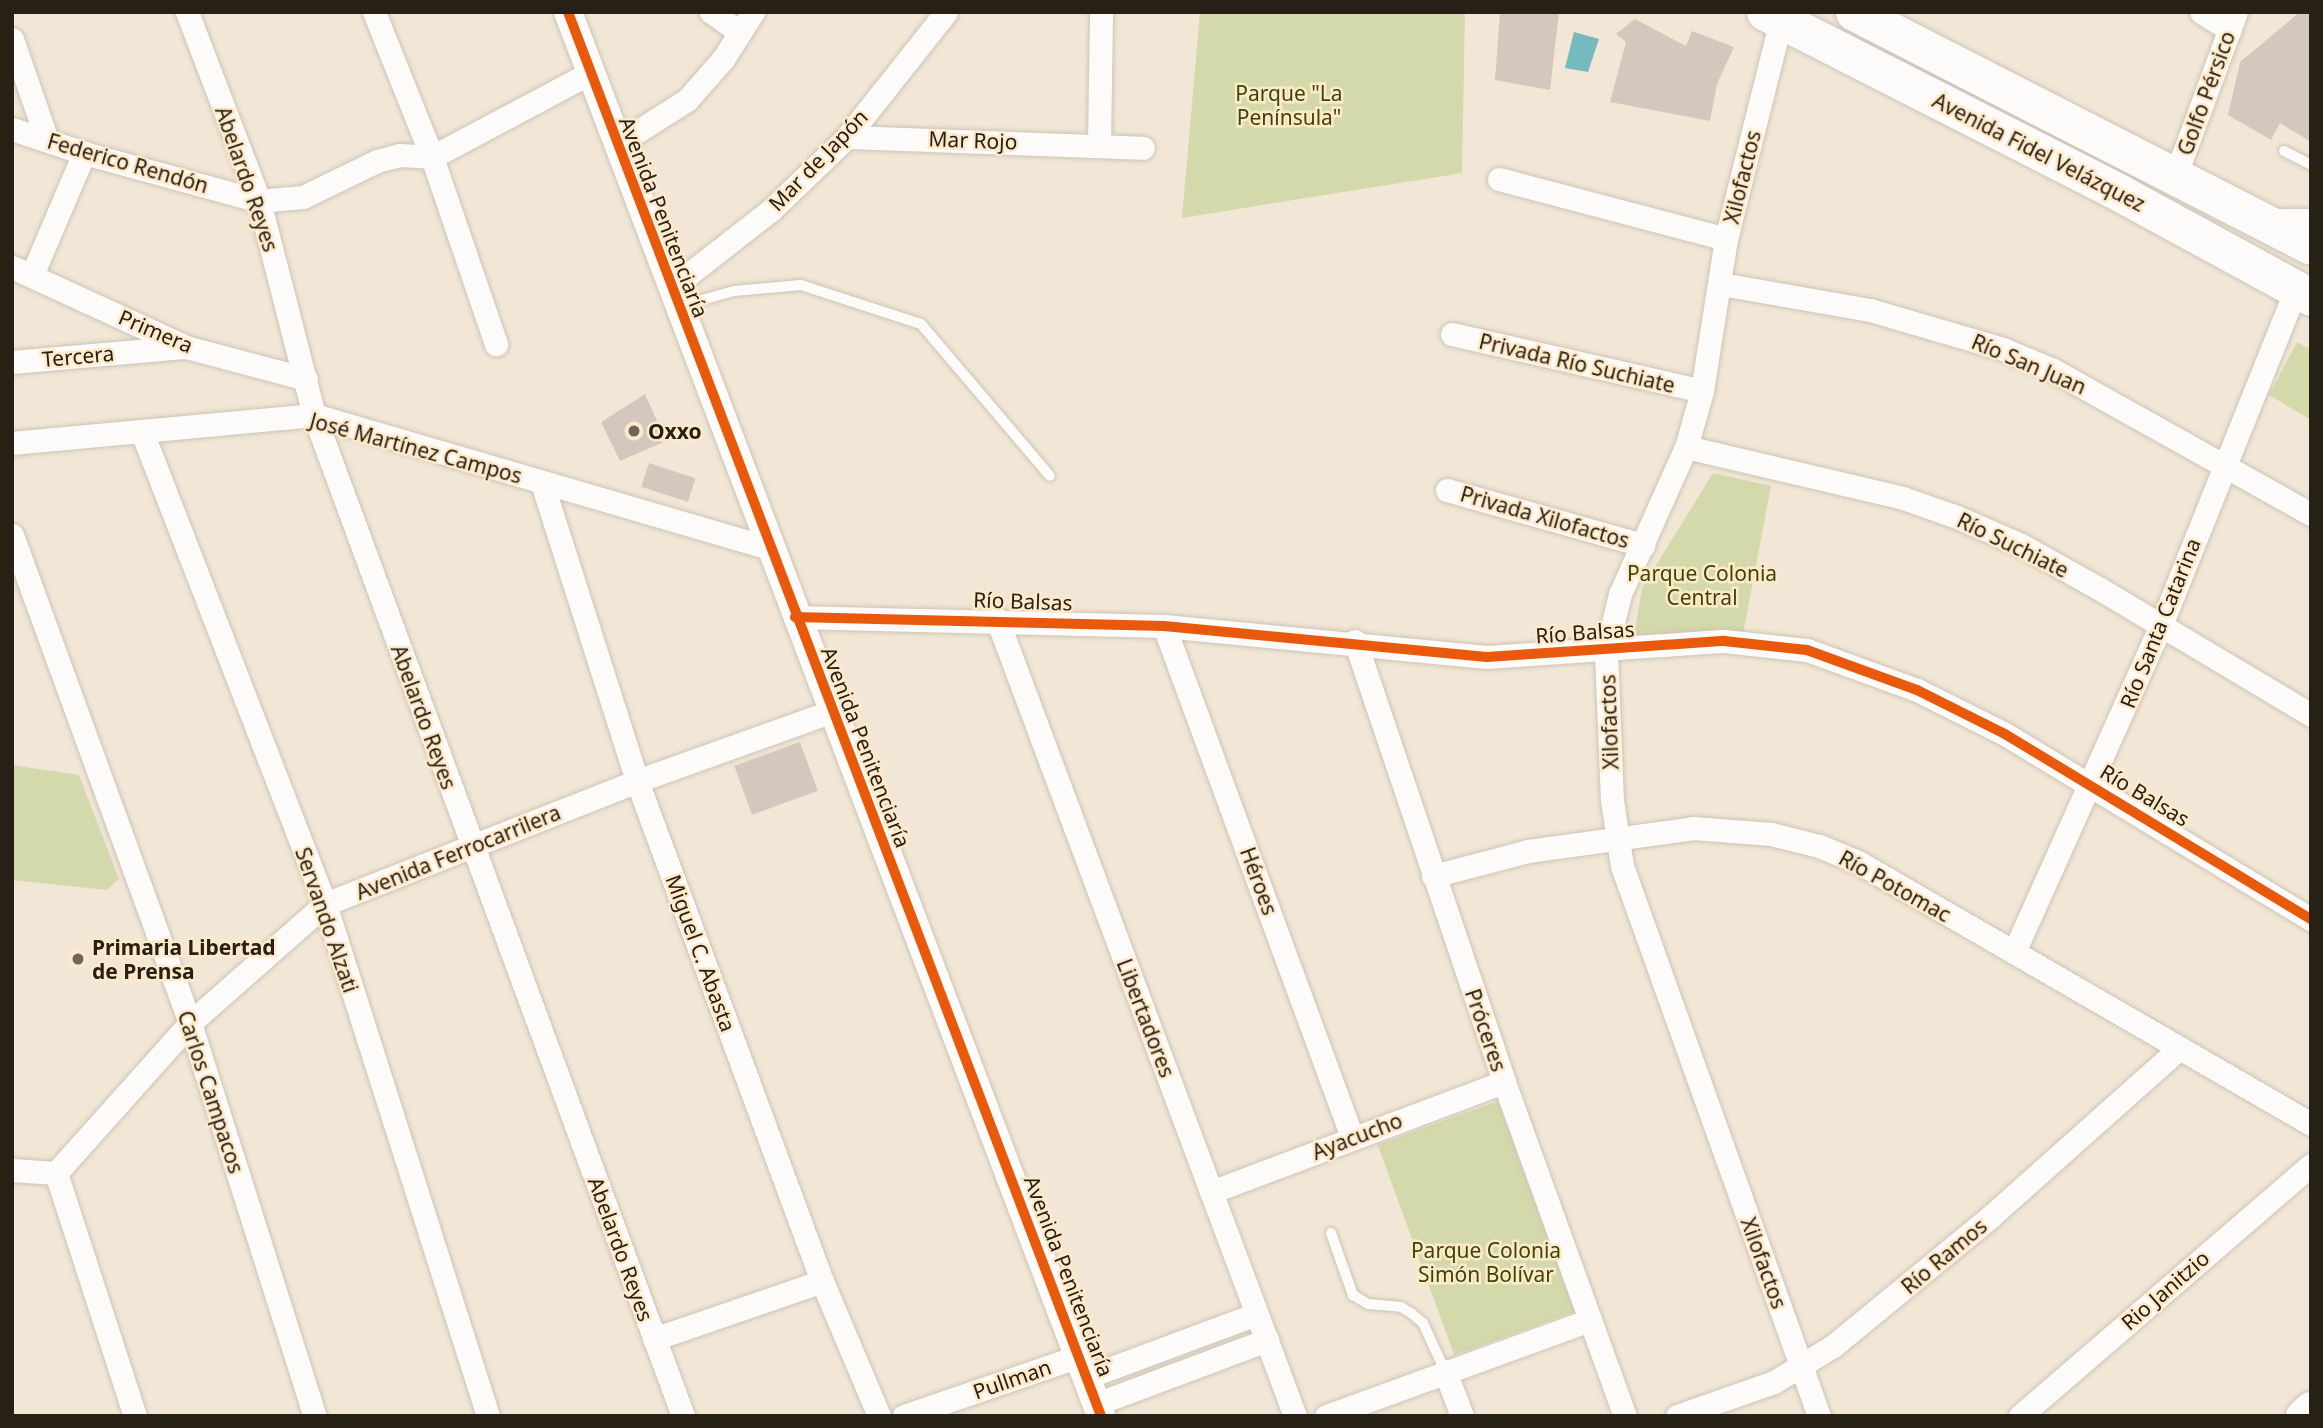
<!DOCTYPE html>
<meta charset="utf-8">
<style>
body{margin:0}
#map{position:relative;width:2323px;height:1428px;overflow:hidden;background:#f2e7d6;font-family:"Noto Sans",sans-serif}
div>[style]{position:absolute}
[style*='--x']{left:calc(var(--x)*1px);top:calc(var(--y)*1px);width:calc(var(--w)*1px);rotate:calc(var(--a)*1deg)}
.green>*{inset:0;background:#d4d9ac;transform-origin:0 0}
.water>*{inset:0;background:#75babe}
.building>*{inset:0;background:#d4c8be;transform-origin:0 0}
.roads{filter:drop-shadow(0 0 2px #ccc4b6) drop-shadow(0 0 2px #ccc4b6)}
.service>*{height:10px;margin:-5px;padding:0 5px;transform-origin:5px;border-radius:5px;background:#fdfbf9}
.minor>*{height:23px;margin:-11.5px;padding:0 11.5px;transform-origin:11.5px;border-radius:11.5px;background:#fdfbf9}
.tertiary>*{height:28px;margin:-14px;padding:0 14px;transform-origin:14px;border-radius:14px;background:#fdfbf9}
.secondary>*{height:32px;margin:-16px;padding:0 16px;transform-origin:16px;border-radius:16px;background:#fdfbf9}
.trunk>*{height:37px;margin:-18.5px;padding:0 18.5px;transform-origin:18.5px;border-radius:18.5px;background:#fdfbf9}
.cycleway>*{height:10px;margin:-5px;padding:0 5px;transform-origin:5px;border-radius:5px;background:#e8590c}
.dots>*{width:19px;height:19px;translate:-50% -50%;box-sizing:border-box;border:4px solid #fee9ca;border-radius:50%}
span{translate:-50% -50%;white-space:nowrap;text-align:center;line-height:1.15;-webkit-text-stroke:5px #fee9ca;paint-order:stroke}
.park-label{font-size:21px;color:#3a4700}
.street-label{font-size:21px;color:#272014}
.poi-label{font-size:21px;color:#272014;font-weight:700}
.left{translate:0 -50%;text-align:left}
.frame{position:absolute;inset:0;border:14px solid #272014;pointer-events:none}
</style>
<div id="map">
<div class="green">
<div style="clip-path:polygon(1200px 12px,1465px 12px,1462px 173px,1182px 218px)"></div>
<div style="clip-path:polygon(2297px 342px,2311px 350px,2311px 420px,2269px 395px)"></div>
<div style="clip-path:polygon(1713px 473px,1771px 486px,1743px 634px,1634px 636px,1642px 588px)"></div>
<div style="clip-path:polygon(12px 765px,79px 775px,119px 879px,107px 890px,12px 880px)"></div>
<div style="left:1498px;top:1101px;width:224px;height:128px;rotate:70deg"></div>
</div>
<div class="water">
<div style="clip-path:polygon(1574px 32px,1599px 39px,1588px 72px,1565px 68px)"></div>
</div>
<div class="building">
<div style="clip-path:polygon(1500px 12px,1559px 12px,1550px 90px,1495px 80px)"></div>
<div style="clip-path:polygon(2300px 12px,2311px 12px,2311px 142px,2280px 123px,2271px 140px,2228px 115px,2240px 62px)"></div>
<div style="clip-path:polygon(1635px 19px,1686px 46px,1692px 31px,1734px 47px,1717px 84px,1710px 121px,1610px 102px,1626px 42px,1616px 34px)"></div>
<div style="clip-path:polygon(645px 394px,666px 441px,620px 461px,601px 422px)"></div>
<div style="left:649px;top:463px;width:49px;height:25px;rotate:18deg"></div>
<div style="left:800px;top:742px;width:52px;height:70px;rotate:70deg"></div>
</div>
<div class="roads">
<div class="service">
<div style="--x:2284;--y:151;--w:30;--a:27"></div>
<div style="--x:680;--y:306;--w:56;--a:-15.5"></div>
<div style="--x:734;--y:291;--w:67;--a:-5.1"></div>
<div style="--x:801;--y:285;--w:126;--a:18"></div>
<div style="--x:921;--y:324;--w:199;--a:49.7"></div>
<div style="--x:1331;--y:1233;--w:66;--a:70.5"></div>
<div style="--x:1353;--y:1295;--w:17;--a:31"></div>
<div style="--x:1368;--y:1304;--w:33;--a:5"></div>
<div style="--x:1401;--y:1307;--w:12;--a:31"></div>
<div style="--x:1411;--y:1313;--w:16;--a:40"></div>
<div style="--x:1423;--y:1323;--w:53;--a:65.4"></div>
</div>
<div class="minor">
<div style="--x:187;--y:12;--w:202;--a:69.1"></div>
<div style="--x:259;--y:201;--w:221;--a:75.6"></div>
<div style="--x:314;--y:415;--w:1067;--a:69.76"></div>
<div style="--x:374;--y:12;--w:156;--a:68.2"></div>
<div style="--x:432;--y:157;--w:198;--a:71.1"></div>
<div style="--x:711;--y:12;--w:35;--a:35"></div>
<div style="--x:2201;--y:12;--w:34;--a:32"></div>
<div style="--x:1781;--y:20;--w:226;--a:104.1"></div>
<div style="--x:1726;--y:239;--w:154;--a:99"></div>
<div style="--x:1702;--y:391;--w:58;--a:105.9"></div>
<div style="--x:1686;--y:447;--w:161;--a:114.2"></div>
<div style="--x:1620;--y:594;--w:60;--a:103.6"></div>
<div style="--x:1606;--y:652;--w:148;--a:87.7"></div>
<div style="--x:1612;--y:800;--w:67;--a:81.4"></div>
<div style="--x:1622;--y:866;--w:584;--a:70.29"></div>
<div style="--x:12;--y:39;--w:107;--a:70.9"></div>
<div style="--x:12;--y:129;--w:76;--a:18.4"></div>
<div style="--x:84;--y:153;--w:181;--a:15.3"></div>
<div style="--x:259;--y:201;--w:44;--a:-5.2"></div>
<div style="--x:303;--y:197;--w:82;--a:-25.9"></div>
<div style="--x:377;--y:161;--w:23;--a:-15"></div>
<div style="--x:399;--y:155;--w:33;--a:3"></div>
<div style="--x:432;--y:157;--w:179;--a:-28"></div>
<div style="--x:847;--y:137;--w:296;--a:2.1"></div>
<div style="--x:1099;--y:144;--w:132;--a:-89.1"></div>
<div style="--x:616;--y:145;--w:84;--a:-32.4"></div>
<div style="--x:687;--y:100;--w:55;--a:-48.7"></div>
<div style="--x:723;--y:59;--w:56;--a:-57.4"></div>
<div style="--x:2176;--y:174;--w:173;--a:-69.7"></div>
<div style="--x:1499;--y:179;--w:235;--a:14.8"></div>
<div style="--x:12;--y:267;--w:192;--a:24.7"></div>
<div style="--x:186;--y:347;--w:124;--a:14.9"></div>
<div style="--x:32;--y:275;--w:133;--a:-66.9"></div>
<div style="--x:1721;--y:284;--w:151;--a:9.9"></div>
<div style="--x:1870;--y:310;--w:139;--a:16.3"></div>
<div style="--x:2003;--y:349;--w:54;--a:22.8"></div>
<div style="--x:2053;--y:370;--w:295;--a:29.2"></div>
<div style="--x:671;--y:288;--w:128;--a:-38"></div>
<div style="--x:772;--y:209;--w:104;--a:-43.8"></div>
<div style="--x:847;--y:137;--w:159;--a:-51.6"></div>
<div style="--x:1452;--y:334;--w:256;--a:12.8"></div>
<div style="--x:12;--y:362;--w:172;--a:-5"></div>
<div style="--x:142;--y:432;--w:506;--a:68.81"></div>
<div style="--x:325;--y:904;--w:537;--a:72.34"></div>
<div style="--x:12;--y:443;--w:303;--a:-5.3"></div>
<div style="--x:314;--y:415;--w:475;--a:16.3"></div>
<div style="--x:1686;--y:447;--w:223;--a:13.2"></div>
<div style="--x:1903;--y:498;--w:57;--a:19.4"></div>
<div style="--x:1957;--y:517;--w:70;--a:23.6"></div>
<div style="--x:2021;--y:545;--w:90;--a:29.1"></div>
<div style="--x:2100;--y:589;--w:246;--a:30.8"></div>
<div style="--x:542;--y:483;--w:313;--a:72.3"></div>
<div style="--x:637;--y:781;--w:533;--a:69.7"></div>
<div style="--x:822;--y:1281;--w:147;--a:67.1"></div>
<div style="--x:1447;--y:490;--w:204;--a:15.7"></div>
<div style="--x:12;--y:535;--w:519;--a:69.96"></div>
<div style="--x:190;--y:1023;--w:412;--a:72.4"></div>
<div style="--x:795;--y:617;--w:369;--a:1.4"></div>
<div style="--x:1164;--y:626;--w:324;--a:5.5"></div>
<div style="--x:1487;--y:657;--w:238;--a:-3.9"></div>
<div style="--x:1724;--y:641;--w:83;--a:6.2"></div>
<div style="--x:1807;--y:650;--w:117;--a:20"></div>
<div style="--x:1917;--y:690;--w:98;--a:26.6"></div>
<div style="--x:2005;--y:734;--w:358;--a:31.2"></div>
<div style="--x:997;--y:619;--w:851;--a:69.5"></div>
<div style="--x:1164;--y:626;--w:544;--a:69.8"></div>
<div style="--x:1355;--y:641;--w:465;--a:71.3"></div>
<div style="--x:1504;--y:1082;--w:355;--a:70.1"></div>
<div style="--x:1433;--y:876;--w:98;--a:-14.7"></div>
<div style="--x:1528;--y:851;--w:167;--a:-7.9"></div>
<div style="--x:1693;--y:828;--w:78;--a:4.4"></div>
<div style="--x:1771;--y:834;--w:49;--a:14"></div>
<div style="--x:1819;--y:846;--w:42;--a:22.3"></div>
<div style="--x:1858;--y:862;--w:523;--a:30.04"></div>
<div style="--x:2014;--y:952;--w:359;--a:-65.8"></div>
<div style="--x:2161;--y:625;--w:361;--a:-68.1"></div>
<div style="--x:12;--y:1170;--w:44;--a:3.9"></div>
<div style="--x:56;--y:1173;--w:201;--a:-48.2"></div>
<div style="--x:190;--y:1023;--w:180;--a:-41.4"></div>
<div style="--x:325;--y:904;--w:335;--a:-21.5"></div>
<div style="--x:637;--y:781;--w:207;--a:-19.7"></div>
<div style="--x:56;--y:1173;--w:256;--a:72"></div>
<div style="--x:1211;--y:1192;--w:313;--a:-20.6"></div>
<div style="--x:654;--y:1339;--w:178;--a:-19"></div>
<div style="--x:1445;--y:1371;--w:48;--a:69.3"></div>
<div style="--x:1087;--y:1377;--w:180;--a:-20.4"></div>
<div style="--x:1096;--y:1404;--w:183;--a:-20.5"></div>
<div style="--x:904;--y:1416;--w:185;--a:-18.9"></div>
<div style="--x:1326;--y:1416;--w:281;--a:-20"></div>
<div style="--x:1677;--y:1416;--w:103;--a:-19.3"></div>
<div style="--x:1774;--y:1382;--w:69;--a:-31.4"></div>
<div style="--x:1833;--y:1346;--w:203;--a:-39.4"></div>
<div style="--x:1990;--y:1217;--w:254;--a:-41.7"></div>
<div style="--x:2020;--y:1416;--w:384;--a:-40.8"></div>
</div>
<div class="tertiary">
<div style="--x:568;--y:12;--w:1502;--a:69.21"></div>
<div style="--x:2271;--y:223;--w:40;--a:0"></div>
</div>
<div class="secondary">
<div style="--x:2302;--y:1416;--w:12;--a:-42"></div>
</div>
<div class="trunk">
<div style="--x:1765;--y:12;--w:398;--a:27"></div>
<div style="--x:2120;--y:193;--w:217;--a:28.6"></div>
<div style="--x:1854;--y:12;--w:513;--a:27.11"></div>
</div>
</div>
<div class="cycleway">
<div style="--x:568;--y:12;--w:1502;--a:69.21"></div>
<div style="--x:795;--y:617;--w:369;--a:1.4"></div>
<div style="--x:1164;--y:626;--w:324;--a:5.5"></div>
<div style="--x:1487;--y:657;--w:238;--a:-3.9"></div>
<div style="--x:1724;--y:641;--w:83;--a:6.2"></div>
<div style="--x:1807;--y:650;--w:117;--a:20"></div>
<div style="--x:1917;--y:690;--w:98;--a:26.6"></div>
<div style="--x:2005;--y:734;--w:358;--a:31.2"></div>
</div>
<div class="dots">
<div style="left:634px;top:431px;background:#6e6658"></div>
<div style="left:78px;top:959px;background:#6e6658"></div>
</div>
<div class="park-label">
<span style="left:1289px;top:105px">Parque "La<br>Península"</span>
<span style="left:1702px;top:585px">Parque Colonia<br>Central</span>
<span style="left:1486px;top:1262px">Parque Colonia<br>Simón Bolívar</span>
</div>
<div class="street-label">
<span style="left:2206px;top:93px;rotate:-70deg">Golfo Pérsico</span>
<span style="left:973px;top:140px;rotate:2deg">Mar Rojo</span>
<span style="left:2039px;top:152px;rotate:27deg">Avenida Fidel Velázquez</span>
<span style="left:818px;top:160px;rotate:-46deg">Mar de Japón</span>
<span style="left:128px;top:163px;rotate:16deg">Federico Rendón</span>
<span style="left:1742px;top:177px;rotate:-76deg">Xilofactos</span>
<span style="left:247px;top:179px;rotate:71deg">Abelardo Reyes</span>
<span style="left:664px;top:217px;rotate:69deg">Avenida Penitenciaría</span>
<span style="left:156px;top:331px;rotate:23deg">Primera</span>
<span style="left:78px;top:356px;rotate:-5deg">Tercera</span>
<span style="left:1577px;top:363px;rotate:13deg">Privada Río Suchiate</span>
<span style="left:2029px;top:364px;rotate:23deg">Río San Juan</span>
<span style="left:416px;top:448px;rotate:15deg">José Martínez Campos</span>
<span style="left:1545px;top:517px;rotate:16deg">Privada Xilofactos</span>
<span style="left:2013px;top:545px;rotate:26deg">Río Suchiate</span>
<span style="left:1023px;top:601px;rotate:2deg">Río Balsas</span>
<span style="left:2160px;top:623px;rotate:-68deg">Río Santa Catarina</span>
<span style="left:1585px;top:632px;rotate:-4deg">Río Balsas</span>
<span style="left:424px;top:717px;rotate:70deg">Abelardo Reyes</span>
<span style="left:1609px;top:722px;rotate:-92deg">Xilofactos</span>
<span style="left:866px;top:747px;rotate:69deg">Avenida Penitenciaría</span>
<span style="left:2145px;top:795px;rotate:31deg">Río Balsas</span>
<span style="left:458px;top:852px;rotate:-22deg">Avenida Ferrocarrilera</span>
<span style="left:1259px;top:881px;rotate:70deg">Héroes</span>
<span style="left:1895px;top:886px;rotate:29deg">Río Potomac</span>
<span style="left:327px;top:920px;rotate:71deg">Servando Alzati</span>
<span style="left:701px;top:953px;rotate:70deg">Miguel C. Abasta</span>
<span style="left:1146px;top:1018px;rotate:69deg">Libertadores</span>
<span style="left:1486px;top:1030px;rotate:71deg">Próceres</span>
<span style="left:211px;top:1092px;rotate:72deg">Carlos Campacos</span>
<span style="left:1357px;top:1136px;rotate:-21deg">Ayacucho</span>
<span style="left:621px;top:1249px;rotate:70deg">Abelardo Reyes</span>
<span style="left:1944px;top:1256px;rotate:-40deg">Río Ramos</span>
<span style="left:1764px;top:1263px;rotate:70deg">Xilofactos</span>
<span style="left:1069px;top:1276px;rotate:69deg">Avenida Penitenciaría</span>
<span style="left:2165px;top:1290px;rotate:-41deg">Rio Janitzio</span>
<span style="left:1012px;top:1379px;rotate:-19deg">Pullman</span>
</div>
<div class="poi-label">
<span class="left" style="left:648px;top:431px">Oxxo</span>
<span class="left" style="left:92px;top:959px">Primaria Libertad<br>de Prensa</span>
</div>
<div class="frame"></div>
</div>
